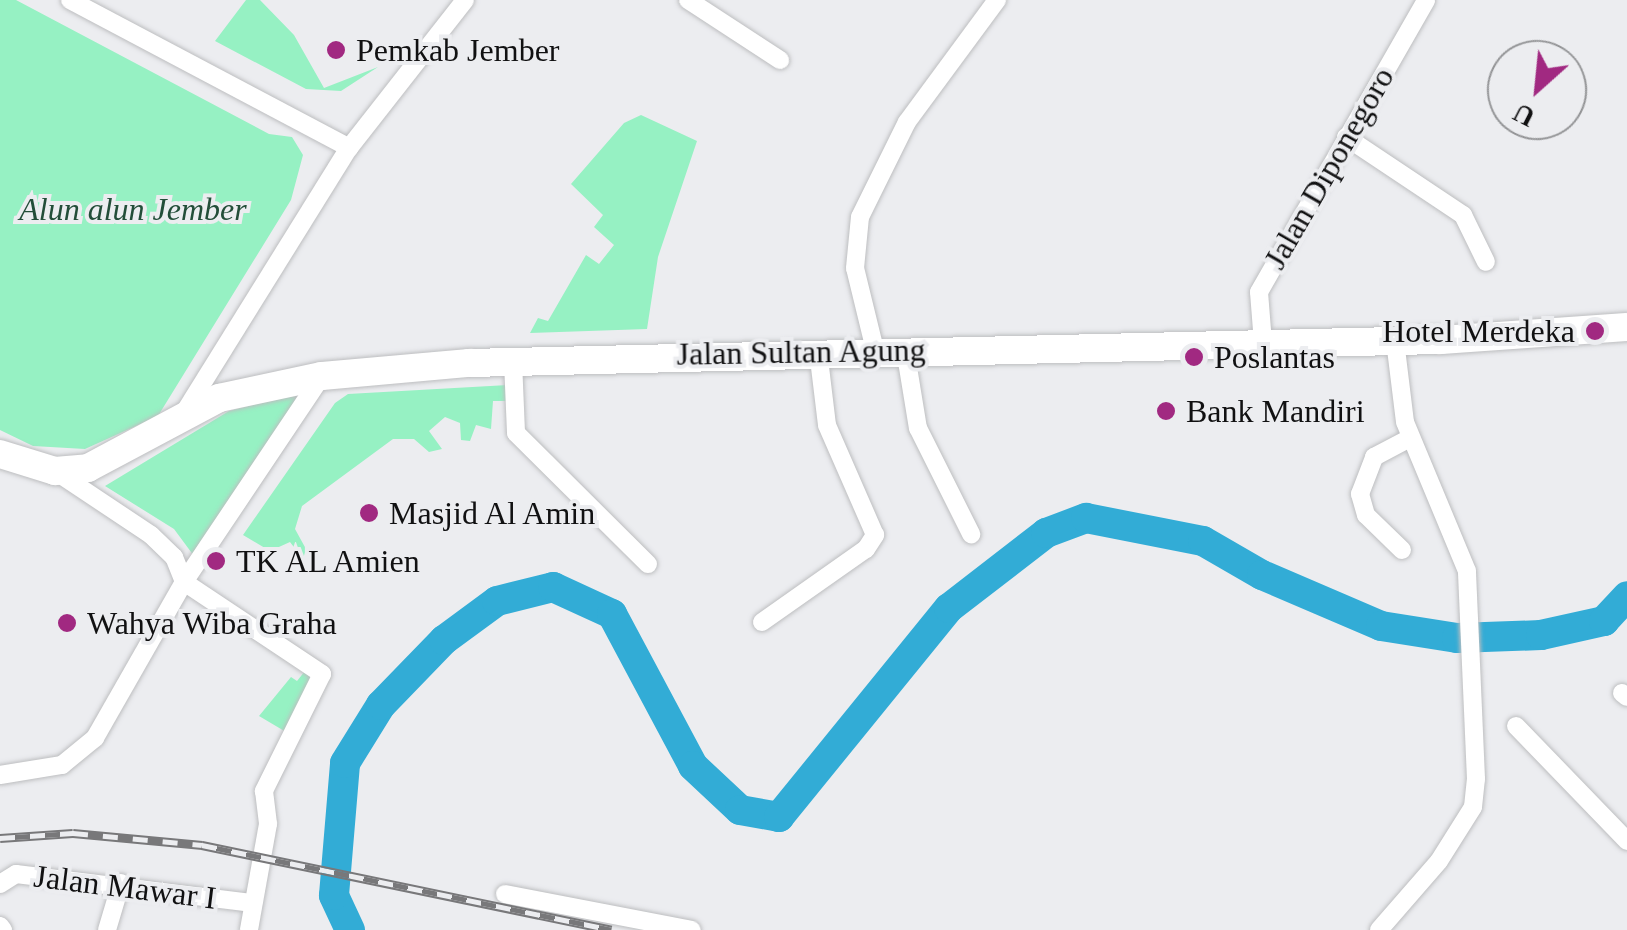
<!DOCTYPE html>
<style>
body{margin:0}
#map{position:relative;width:1627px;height:930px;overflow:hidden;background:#ecedf0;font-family:Georgia,serif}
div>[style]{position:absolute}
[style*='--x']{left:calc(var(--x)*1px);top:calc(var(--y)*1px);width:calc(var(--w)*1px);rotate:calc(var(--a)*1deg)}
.green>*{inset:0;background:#96f1c3}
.river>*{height:30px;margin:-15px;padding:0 15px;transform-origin:15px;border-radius:15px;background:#32acd6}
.roads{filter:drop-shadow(0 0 2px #bdbec0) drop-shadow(0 0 2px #bdbec0)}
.minor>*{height:18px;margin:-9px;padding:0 9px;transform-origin:9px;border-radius:9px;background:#fff}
.highway>*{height:28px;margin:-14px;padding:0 14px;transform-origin:14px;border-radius:14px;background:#fff}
.rail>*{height:9px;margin-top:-4.5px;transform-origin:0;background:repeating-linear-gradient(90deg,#ecedf0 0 15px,#78787a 0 30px);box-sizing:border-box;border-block:2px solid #78787a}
.dots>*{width:28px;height:28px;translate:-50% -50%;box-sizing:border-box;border:5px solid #ecedf0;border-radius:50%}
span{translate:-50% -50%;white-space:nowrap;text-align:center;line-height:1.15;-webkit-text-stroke:8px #ecedf0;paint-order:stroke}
.poi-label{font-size:32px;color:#111112}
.left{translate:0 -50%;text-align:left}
.right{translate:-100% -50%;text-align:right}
.street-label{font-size:32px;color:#111112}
.park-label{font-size:32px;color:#234e39;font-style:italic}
.north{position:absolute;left:1487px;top:40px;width:100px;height:100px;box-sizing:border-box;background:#ecedf0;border:2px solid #949597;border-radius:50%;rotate:207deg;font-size:28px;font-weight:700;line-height:40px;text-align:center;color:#111112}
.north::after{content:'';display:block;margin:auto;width:35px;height:45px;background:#a12981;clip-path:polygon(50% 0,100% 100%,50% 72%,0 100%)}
</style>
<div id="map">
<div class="green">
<div style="clip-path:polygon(0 0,16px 0,269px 134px,292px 137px,303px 155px,291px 200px,158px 416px,85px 449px,33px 446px,0 430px)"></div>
<div style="clip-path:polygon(246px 0,260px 0,294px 35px,324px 88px,378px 67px,341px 91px,306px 89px,215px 41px)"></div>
<div style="clip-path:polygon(641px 115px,697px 141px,658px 257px,647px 329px,530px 333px,538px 318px,548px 321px,586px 255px,599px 264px,614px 245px,594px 227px,603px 215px,571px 184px,624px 123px)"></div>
<div style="clip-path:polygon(508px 385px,507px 401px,493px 401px,491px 429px,476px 425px,470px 441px,461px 440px,460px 423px,445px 417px,429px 431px,442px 449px,429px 452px,414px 439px,393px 439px,302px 506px,295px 529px,306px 549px,303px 559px,290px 542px,270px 551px,243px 535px,335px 403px,348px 394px)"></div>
<div style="clip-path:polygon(305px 391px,194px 556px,174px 529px,105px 486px,229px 411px)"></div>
<div style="clip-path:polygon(305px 671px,316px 680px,286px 732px,259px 716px,291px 677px,297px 681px)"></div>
</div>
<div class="river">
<div style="--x:350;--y:930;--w:38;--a:-115"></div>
<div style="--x:334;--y:895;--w:132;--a:-85.2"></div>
<div style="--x:345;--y:763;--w:68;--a:-58.2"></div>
<div style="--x:381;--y:705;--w:91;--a:-45.9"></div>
<div style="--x:444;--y:640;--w:66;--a:-36.3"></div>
<div style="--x:497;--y:601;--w:58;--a:-14"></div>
<div style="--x:553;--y:587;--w:65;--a:24.6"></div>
<div style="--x:612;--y:614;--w:172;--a:61.9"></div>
<div style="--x:693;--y:766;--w:64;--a:43.1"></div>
<div style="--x:740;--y:810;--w:40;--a:10"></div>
<div style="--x:779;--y:817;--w:269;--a:-50.9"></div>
<div style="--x:949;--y:608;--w:123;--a:-37.7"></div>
<div style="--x:1046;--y:533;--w:43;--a:-20.6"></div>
<div style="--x:1086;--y:518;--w:119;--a:11.1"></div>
<div style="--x:1203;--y:541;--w:68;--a:30"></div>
<div style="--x:1262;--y:575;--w:129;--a:23.2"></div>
<div style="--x:1381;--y:626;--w:77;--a:9"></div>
<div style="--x:1457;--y:638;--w:84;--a:-2"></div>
<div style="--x:1541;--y:635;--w:65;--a:-12.5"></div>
<div style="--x:1604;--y:621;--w:34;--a:-47"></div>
</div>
<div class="roads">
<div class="minor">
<div style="--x:70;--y:0;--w:316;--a:27.9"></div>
<div style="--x:688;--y:0;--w:110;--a:33.1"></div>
<div style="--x:1346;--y:137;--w:141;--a:33.7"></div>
<div style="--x:1463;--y:215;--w:52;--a:63.9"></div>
<div style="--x:1263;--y:343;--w:51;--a:-94.5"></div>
<div style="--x:1259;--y:292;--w:336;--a:-60.2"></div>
<div style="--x:905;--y:349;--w:80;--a:80.7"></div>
<div style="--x:918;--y:428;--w:119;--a:63.4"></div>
<div style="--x:875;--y:350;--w:84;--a:-103.7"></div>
<div style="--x:855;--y:268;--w:51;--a:-84.4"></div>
<div style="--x:860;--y:217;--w:106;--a:-63.7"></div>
<div style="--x:907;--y:122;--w:152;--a:-53.6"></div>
<div style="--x:513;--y:361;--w:72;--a:87.6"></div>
<div style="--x:516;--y:433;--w:186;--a:44.8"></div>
<div style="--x:182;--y:416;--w:316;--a:-58.1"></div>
<div style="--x:349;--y:148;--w:188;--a:-51.9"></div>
<div style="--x:55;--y:471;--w:115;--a:33.7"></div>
<div style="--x:151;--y:535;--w:32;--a:44"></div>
<div style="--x:174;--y:557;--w:27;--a:68"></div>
<div style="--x:1402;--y:550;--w:50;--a:-135.8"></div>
<div style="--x:1366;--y:515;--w:22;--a:-106"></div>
<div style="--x:1360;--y:494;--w:40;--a:-69"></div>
<div style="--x:1374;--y:457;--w:41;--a:-27.8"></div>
<div style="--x:184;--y:582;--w:166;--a:33.7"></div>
<div style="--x:322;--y:674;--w:131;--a:116.4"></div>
<div style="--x:264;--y:791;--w:33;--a:83"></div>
<div style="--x:268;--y:824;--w:108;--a:100.2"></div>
<div style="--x:762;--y:622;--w:127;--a:-35.1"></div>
<div style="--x:866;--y:549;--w:17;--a:-57"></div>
<div style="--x:875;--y:535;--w:120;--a:-113.6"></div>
<div style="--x:827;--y:425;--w:75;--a:-96.9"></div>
<div style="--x:1622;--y:693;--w:6;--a:39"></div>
<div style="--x:1516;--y:726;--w:160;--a:46"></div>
<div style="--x:0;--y:775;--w:63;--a:-9.2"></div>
<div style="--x:62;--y:765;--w:43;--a:-39.3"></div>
<div style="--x:95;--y:738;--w:180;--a:-60.3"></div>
<div style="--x:184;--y:582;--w:248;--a:-56.2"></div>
<div style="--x:0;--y:884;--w:19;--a:-32"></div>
<div style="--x:16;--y:874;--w:239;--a:7"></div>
<div style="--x:505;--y:894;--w:190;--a:10.9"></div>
<div style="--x:0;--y:926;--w:5;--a:53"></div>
<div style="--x:107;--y:930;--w:49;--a:-73.4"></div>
<div style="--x:1379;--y:930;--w:91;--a:-49"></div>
<div style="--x:1439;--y:861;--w:64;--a:-57.8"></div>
<div style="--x:1473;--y:807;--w:28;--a:-84"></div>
<div style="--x:1476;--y:779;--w:208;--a:-92.5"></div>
<div style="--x:1467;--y:571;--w:161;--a:-112.6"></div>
<div style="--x:1405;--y:422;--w:82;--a:-97"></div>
</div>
<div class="highway">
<div style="--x:0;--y:454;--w:58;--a:17.2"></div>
<div style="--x:55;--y:471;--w:33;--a:-5"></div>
<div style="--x:88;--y:468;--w:149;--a:-28.1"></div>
<div style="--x:219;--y:398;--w:105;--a:-12.1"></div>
<div style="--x:322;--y:376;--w:148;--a:-5.1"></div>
<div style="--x:469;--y:363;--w:972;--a:-1.36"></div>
<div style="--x:1441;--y:340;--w:186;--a:-4"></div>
</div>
</div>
<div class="rail">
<div style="--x:0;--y:838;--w:73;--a:-3.9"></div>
<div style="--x:73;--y:833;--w:130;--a:5.3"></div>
<div style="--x:202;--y:845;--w:418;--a:11.7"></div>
</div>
<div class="dots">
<div style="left:336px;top:50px;background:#a12981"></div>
<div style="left:1595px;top:331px;background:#a12981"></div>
<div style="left:1194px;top:357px;background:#a12981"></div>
<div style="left:1166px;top:411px;background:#a12981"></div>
<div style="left:369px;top:513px;background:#a12981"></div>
<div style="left:216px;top:561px;background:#a12981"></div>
<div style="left:67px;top:623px;background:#a12981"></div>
</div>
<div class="poi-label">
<span class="left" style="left:356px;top:50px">Pemkab Jember</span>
<span class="right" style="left:1575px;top:331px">Hotel Merdeka</span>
<span class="left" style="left:1214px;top:357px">Poslantas</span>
<span class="left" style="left:1186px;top:411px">Bank Mandiri</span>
<span class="left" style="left:389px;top:513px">Masjid Al Amin</span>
<span class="left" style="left:236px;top:561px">TK AL Amien</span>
<span class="left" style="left:87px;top:623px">Wahya Wiba Graha</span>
</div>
<div class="street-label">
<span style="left:1329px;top:168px;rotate:-60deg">Jalan Diponegoro</span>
<span style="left:801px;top:352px;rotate:-1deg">Jalan Sultan Agung</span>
<span style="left:125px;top:887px;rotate:7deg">Jalan Mawar I</span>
</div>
<div class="park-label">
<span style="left:133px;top:209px">Alun alun Jember</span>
</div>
<div class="north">U</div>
</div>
